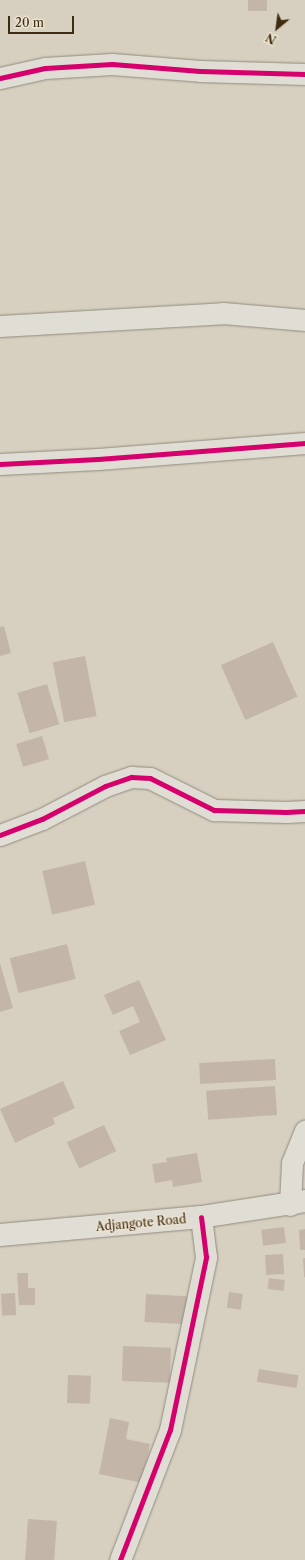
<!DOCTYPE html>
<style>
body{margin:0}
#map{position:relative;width:305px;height:1560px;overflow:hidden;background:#d7d0c0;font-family:"Libre Caslon Text",serif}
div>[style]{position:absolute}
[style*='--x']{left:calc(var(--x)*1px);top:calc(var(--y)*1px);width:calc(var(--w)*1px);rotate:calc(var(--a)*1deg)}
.building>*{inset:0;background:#c3b6a9;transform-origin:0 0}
.roads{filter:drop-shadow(0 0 1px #918b7e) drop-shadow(0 0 1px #918b7e)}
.minor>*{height:21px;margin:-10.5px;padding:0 10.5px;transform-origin:10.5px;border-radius:10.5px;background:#e0ddd5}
.tertiary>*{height:22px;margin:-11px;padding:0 11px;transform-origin:11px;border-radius:11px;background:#e0ddd5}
.cycleway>*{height:5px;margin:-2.5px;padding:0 2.5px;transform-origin:2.5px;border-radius:2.5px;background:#d6006c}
span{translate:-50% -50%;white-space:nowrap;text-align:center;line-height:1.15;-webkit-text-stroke:3px #ebe2d0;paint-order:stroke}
.street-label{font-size:12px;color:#3e2b11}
.north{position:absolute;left:257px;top:8px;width:40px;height:40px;-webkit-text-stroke:3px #ebe2d0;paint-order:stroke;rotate:209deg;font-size:11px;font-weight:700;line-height:16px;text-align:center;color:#3e2b11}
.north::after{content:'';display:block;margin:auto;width:14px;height:18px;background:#3e2b11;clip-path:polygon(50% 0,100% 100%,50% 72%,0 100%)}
.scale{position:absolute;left:8px;top:16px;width:66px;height:18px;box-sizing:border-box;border:2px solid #3e2b11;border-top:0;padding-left:5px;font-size:12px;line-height:14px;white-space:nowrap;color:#3e2b11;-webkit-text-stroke:3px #ebe2d0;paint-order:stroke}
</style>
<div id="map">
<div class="building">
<div style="left:248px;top:0;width:19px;height:11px"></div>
<div style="clip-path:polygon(4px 626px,11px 653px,0 656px,0 627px)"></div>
<div style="left:273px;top:642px;width:60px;height:57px;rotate:66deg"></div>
<div style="left:85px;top:656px;width:61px;height:33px;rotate:79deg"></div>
<div style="left:47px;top:684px;width:42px;height:31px;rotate:73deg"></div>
<div style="left:42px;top:736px;width:24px;height:27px;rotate:73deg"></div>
<div style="left:85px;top:861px;width:45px;height:44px;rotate:77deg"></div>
<div style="left:67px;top:944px;width:36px;height:59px;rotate:76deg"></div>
<div style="clip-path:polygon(0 963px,13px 1008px,0 1012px)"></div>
<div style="clip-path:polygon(139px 980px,166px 1040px,130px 1055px,119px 1031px,140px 1022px,133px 1006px,113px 1015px,104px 995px)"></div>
<div style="left:275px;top:1059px;width:21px;height:76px;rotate:87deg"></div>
<div style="clip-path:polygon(63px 1081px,75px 1108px,53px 1118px,55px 1124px,15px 1143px,0 1109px)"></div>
<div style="left:275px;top:1086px;width:29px;height:69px;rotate:86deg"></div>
<div style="left:104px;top:1125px;width:29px;height:41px;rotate:65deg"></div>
<div style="clip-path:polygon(197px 1153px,202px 1182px,173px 1187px,172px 1180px,155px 1183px,152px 1164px,167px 1162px,166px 1158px)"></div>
<div style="left:284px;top:1227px;width:16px;height:23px;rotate:83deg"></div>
<div style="clip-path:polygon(305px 1229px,305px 1250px,300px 1250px,299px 1230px)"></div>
<div style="left:283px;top:1254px;width:20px;height:18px;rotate:87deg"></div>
<div style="clip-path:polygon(303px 1258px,305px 1258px,305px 1277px,304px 1277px)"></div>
<div style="clip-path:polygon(17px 1273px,28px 1273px,28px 1288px,35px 1288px,35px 1305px,19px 1305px)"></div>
<div style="left:269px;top:1278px;width:16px;height:11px;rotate:7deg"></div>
<div style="left:229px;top:1292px;width:14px;height:16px;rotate:8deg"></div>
<div style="left:15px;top:1293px;width:22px;height:14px;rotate:87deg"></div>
<div style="left:146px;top:1294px;width:42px;height:28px;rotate:3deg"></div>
<div style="left:123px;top:1346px;width:48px;height:35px;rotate:2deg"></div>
<div style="left:259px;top:1369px;width:40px;height:13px;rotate:9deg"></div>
<div style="left:68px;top:1375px;width:23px;height:28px;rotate:2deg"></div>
<div style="clip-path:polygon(110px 1418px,129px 1422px,126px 1439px,150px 1444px,143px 1483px,99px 1474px)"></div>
<div style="left:28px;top:1519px;width:29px;height:41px;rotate:4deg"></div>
</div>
<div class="roads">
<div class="minor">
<div style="--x:0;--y:78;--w:46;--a:-12.5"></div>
<div style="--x:45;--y:68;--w:67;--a:-3.4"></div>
<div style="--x:112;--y:64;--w:88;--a:4.5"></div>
<div style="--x:200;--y:71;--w:105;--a:1.6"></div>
<div style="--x:0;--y:326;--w:223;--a:-3.3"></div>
<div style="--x:223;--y:313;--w:82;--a:4.9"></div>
<div style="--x:0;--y:464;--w:98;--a:-2.9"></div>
<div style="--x:98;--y:459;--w:208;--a:-4.4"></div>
<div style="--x:0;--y:835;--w:45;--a:-20.9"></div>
<div style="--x:42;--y:819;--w:71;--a:-27.6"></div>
<div style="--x:105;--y:786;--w:28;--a:-19"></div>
<div style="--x:131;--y:777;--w:19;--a:3"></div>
<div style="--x:150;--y:778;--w:72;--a:26.6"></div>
<div style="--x:214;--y:810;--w:72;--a:1.6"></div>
<div style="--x:286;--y:812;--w:19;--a:-3"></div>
<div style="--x:290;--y:1205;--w:42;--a:-87.3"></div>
<div style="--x:292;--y:1163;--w:35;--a:-68"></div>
<div style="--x:120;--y:1560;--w:139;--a:-69"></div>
<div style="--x:170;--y:1430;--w:177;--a:-78.2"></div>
<div style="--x:206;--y:1257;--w:40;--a:-97.1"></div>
</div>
<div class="tertiary">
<div style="--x:0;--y:1235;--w:202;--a:-5.1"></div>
<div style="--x:201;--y:1217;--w:105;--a:-8.7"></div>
</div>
</div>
<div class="cycleway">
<div style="--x:0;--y:78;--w:46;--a:-12.5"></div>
<div style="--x:45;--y:68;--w:67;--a:-3.4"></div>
<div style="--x:112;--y:64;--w:88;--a:4.5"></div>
<div style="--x:200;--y:71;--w:105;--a:1.6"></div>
<div style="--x:0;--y:464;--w:98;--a:-2.9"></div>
<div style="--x:98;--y:459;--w:208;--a:-4.4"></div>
<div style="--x:0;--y:835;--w:45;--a:-20.9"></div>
<div style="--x:42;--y:819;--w:71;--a:-27.6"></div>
<div style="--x:105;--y:786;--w:28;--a:-19"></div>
<div style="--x:131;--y:777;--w:19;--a:3"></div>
<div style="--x:150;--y:778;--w:72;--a:26.6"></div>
<div style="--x:214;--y:810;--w:72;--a:1.6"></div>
<div style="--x:286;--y:812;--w:19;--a:-3"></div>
<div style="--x:120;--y:1560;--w:139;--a:-69"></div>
<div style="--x:170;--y:1430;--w:177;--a:-78.2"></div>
<div style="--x:206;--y:1257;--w:40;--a:-97.1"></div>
</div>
<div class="street-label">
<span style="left:141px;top:1223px;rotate:-5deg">Adjangote Road</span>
</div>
<div class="north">N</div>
<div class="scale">20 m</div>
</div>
